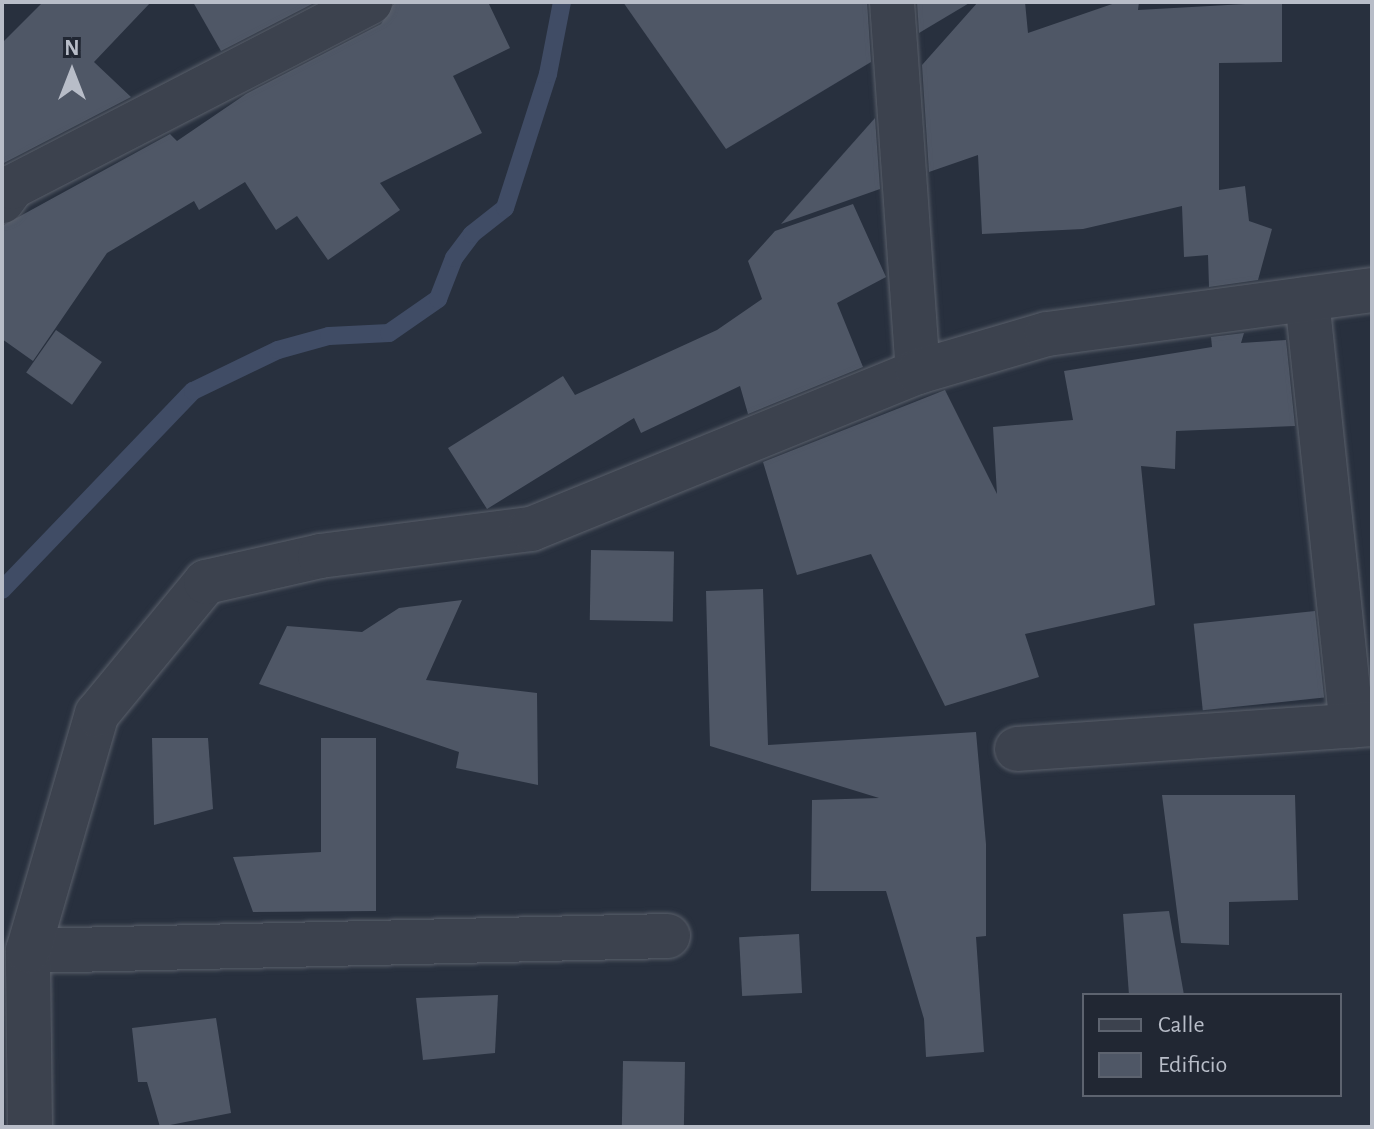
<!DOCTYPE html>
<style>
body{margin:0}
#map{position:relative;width:1374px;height:1129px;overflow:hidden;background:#28303e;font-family:"Alegreya Sans",sans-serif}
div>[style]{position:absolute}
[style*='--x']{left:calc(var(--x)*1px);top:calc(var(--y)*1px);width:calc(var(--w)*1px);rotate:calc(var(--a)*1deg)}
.stream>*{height:18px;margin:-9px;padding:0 9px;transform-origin:9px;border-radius:9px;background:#404c65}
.building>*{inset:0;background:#4f5766;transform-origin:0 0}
.roads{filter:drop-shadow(0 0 2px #5a606b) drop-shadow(0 0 2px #5a606b)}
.minor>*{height:44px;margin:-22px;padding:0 22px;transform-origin:22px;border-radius:22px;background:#3c424e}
span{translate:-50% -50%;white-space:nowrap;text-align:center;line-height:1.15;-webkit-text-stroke:8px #212733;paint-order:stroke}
.frame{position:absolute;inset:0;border:4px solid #b8bdc8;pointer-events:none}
.legend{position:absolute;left:1082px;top:993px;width:260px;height:104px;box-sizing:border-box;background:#212733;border:2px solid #5d636f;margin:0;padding:10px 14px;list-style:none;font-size:24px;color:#b8bdc8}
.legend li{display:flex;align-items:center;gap:16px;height:40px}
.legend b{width:40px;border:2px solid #5d636f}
.north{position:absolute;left:32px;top:32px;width:80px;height:80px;-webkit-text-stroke:6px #212733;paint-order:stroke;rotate:0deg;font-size:22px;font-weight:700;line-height:32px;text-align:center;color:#b8bdc8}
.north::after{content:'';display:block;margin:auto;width:28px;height:36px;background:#b8bdc8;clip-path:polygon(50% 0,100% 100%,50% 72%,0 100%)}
</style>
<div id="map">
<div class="stream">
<div style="--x:2;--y:590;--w:276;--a:-46.2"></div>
<div style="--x:193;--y:391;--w:94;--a:-25.8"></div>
<div style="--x:278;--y:350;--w:53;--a:-15.4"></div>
<div style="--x:329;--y:336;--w:60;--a:-2.9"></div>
<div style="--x:389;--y:333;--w:60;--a:-34.8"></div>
<div style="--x:438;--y:299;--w:44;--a:-68.7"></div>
<div style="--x:454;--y:258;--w:30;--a:-53"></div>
<div style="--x:472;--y:234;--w:42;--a:-38.2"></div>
<div style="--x:505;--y:208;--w:141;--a:-72.2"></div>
<div style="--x:548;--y:74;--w:73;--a:-79"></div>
</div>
<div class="building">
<div style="clip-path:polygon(43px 2px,151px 2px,94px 62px,131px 97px,2px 164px,2px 43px)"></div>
<div style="clip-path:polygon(193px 2px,316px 2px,221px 51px)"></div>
<div style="clip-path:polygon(395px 2px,488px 2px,510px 48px,453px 76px,482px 133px,380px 183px,400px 210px,328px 260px,297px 216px,276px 230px,245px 182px,199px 210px,194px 201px,107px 253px,33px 361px,2px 339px,2px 226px,170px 134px,177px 141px,246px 94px,381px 24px)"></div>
<div style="clip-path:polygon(623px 2px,867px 2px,871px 62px,726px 149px)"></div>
<div style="clip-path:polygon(917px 2px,971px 2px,919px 33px)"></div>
<div style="clip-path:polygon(978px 2px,1025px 2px,1028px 33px,1118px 2px,1139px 2px,1138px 10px,1282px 2px,1282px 62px,1219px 63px,1219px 190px,1245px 186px,1249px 221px,1272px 229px,1258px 280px,1209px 287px,1208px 255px,1184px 257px,1182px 206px,1083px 229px,982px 234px,978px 155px,929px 172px,922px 65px)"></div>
<div style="clip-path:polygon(875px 118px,880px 189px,781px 224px)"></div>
<div style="clip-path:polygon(853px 204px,886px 277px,837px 303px,863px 367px,748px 414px,740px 386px,641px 433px,634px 418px,487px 509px,448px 448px,563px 376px,575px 395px,717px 330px,762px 299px,748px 261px,775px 231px)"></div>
<div style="left:56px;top:330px;width:56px;height:52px;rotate:35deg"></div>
<div style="clip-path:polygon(1244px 333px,1241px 343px,1286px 340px,1295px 426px,1176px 431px,1175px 469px,1141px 466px,1155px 605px,1025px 634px,1039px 677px,945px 706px,871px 554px,797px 575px,763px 462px,945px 390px,997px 494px,993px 427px,1073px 420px,1064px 371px,1212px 347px,1211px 337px)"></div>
<div style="left:591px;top:550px;width:83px;height:70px;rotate:1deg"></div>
<div style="clip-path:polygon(763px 589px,768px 745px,976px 732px,986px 844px,986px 936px,976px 937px,984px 1052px,926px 1057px,924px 1019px,886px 891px,811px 891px,812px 800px,879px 798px,710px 746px,706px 591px)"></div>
<div style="clip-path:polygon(462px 600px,426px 680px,537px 693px,538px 785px,456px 768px,459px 752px,259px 684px,287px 626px,362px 632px,399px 608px)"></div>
<div style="left:1315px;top:611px;width:87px;height:122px;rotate:84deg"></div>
<div style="clip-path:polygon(152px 738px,208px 738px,213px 809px,154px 825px)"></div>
<div style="clip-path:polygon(321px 738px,376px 738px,376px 911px,253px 912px,233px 857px,321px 852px)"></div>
<div style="clip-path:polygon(1162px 795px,1295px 795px,1298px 900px,1229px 902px,1229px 945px,1181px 943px)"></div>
<div style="clip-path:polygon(1169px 911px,1184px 995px,1129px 995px,1123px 914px)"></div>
<div style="left:799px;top:934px;width:59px;height:60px;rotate:87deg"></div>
<div style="clip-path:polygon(498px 995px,495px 1053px,423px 1060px,416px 998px)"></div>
<div style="clip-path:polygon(216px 1018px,231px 1113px,160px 1127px,147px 1082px,138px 1082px,132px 1028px)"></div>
<div style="left:685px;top:1062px;width:65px;height:62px;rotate:91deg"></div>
</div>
<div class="roads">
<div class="minor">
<div style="--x:892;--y:2;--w:371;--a:86"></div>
<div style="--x:2;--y:201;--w:17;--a:-54"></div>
<div style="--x:12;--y:187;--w:403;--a:-27.3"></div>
<div style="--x:1307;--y:299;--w:429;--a:84"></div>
<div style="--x:1017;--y:749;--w:356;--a:-4"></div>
<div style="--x:28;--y:951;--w:640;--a:-1.34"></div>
<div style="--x:30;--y:1127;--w:176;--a:-90.7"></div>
<div style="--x:28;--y:951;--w:247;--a:-73.8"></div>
<div style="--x:97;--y:714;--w:171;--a:-50.5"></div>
<div style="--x:206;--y:582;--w:117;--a:-12.8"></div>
<div style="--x:320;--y:556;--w:213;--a:-7.3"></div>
<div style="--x:531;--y:529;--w:418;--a:-22.1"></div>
<div style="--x:918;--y:372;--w:134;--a:-16.4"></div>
<div style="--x:1047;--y:334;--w:328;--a:-7.7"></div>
</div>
</div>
<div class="frame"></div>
<ul class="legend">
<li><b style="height:10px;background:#3c424e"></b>Calle</li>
<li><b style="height:22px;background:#4f5766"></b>Edificio</li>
</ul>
<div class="north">N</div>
</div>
